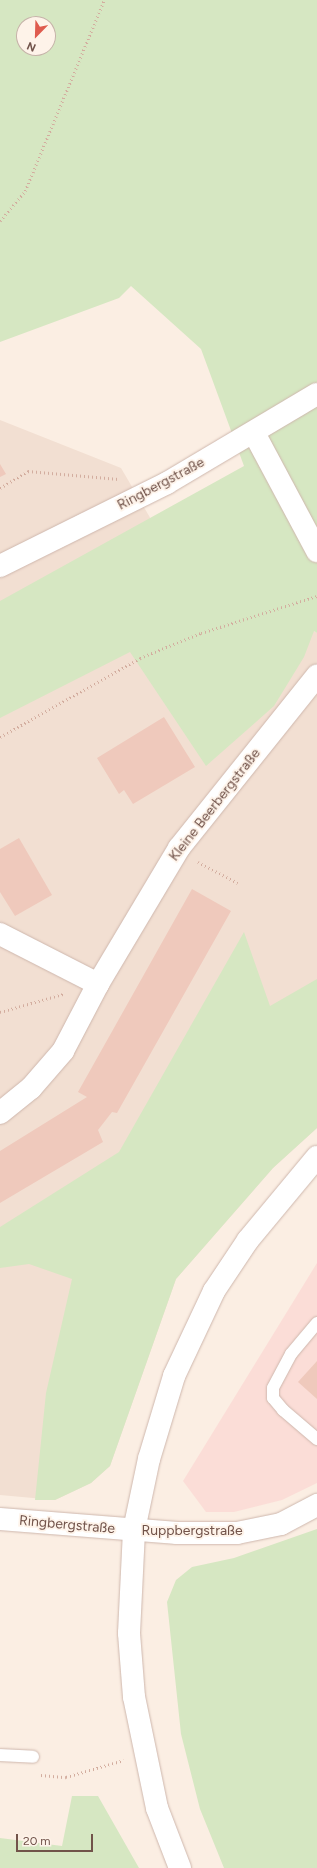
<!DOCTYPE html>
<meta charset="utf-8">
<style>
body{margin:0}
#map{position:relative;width:317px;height:1868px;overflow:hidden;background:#fbeee3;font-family:Figtree,sans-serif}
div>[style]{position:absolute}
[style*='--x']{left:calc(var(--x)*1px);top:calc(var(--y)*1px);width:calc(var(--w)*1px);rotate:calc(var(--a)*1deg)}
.residential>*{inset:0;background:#f2dfd2}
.commercial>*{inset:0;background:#fbddd7}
.green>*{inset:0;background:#d6e7c2}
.building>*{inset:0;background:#efc9bc}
.path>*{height:2.5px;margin-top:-1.25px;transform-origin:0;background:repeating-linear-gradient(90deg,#d3ad9f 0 1px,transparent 0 4px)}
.roads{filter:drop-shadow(0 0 1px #ceb7ad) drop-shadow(0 0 1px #ceb7ad)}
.lane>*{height:12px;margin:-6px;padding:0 6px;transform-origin:6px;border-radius:6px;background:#fff}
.street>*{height:22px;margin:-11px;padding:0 11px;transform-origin:11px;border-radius:11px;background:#fff}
.secondary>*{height:22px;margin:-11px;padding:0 11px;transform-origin:11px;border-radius:11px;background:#fff}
span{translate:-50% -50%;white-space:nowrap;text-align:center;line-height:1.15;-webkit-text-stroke:3.5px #fef3e9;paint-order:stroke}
.street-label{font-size:14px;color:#71534a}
.north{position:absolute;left:16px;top:16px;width:40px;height:40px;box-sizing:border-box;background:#fef3e9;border:1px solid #c6b3a9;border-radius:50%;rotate:203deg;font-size:11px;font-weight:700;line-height:16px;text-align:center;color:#71534a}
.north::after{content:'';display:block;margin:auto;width:14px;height:18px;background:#df5b4e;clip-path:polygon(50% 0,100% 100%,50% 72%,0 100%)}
.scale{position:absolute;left:16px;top:1834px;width:77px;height:18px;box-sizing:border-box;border:2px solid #71534a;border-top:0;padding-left:5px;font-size:12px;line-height:14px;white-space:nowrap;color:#71534a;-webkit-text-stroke:3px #fef3e9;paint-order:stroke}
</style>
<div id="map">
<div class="residential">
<div style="clip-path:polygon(0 420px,121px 468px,152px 521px,317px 633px,317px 1128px,273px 1168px,176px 1279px,110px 1466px,91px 1483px,55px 1500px,0 1495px)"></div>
</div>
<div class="commercial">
<div style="clip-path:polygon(317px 1263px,317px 1483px,282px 1500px,234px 1512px,206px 1512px,183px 1481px)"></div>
</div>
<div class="green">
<div style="clip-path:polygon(evenodd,0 0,317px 0,317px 633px,314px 631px,304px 657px,274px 706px,206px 766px,130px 652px,0 718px,0 601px,244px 466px,201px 349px,131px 286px,119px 298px,0 342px,0 0,24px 24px,48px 24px,48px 48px,24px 48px,24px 24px)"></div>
<div style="clip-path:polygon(244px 932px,270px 1006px,317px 979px,317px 1128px,273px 1168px,176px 1279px,110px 1466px,91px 1483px,55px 1500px,35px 1500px,46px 1393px,72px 1279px,29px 1264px,0 1268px,0 1227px,119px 1152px)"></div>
<div style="clip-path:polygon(317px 1529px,317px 1868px,224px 1868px,200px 1809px,181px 1734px,167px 1602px,176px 1580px,192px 1567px,234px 1558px)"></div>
<div style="clip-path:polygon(72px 1796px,98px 1796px,139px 1868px,0 1868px,0 1838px,62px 1846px)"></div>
</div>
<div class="building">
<div style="clip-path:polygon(0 464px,6px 474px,0 477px)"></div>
<div style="clip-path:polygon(164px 717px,195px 767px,133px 804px,124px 790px,119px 794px,97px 758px)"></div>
<div style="clip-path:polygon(19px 838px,52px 895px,15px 916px,0 892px,0 849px)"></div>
<div style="clip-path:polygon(192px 889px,231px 911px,117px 1113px,112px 1112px,98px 1130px,103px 1142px,0 1203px,0 1151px,87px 1097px,78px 1092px)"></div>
<div style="clip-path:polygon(317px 1361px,317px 1399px,298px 1382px)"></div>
</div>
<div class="path">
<div style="--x:0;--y:221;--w:39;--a:-50"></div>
<div style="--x:25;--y:191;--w:207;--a:-67.5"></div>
<div style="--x:0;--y:488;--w:33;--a:-31"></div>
<div style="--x:28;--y:471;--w:91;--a:5"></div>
<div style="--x:0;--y:737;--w:161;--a:-29.4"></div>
<div style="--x:140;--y:658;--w:66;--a:-22.3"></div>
<div style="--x:201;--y:633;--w:122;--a:-17.7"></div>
<div style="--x:198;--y:862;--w:45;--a:27.7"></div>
<div style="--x:0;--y:1012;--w:66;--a:-15.9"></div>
<div style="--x:41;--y:1775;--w:25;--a:5"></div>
<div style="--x:66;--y:1777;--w:60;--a:-16.3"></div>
</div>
<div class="roads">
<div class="lane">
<div style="--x:317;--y:1323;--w:40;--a:130"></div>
<div style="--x:291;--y:1354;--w:38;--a:118"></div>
<div style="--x:273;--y:1388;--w:10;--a:90"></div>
<div style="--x:273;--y:1398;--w:16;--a:50"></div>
<div style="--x:283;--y:1410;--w:45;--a:40.5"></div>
<div style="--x:0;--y:1755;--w:33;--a:3"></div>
</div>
<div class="street">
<div style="--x:254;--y:433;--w:134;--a:61.9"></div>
<div style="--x:0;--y:566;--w:186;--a:-26.4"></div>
<div style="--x:167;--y:483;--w:174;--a:-30.7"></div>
<div style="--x:0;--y:934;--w:110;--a:27"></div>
<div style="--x:0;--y:1113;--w:40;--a:-39"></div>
<div style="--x:31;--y:1088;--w:49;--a:-49.1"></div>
<div style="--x:63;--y:1051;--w:76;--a:-62.4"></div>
<div style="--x:98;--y:984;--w:158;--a:-59.2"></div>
<div style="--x:179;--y:848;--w:221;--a:-51.3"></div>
<div style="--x:0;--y:1519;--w:178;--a:4.5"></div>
<div style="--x:177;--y:1533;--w:60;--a:0"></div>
<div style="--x:237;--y:1533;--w:45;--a:-11.6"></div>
<div style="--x:281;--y:1524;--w:41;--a:-27.8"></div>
</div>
<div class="secondary">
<div style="--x:180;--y:1868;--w:64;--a:-111"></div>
<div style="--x:157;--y:1808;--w:113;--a:-101.7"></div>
<div style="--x:134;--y:1697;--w:64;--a:-94.5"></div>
<div style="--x:129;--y:1633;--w:103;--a:-87.2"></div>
<div style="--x:134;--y:1530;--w:73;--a:-78.1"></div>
<div style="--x:149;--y:1459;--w:87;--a:-73.2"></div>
<div style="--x:174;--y:1376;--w:94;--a:-64.8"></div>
<div style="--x:214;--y:1291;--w:61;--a:-56.3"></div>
<div style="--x:248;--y:1240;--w:108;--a:-50.3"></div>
</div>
</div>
<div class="street-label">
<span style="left:161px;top:484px;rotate:-28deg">Ringbergstraße</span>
<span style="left:215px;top:805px;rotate:-52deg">Kleine Beerbergstraße</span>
<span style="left:67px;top:1525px;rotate:5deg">Ringbergstraße</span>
<span style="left:192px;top:1531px">Ruppbergstraße</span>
</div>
<div class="north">N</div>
<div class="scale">20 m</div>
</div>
